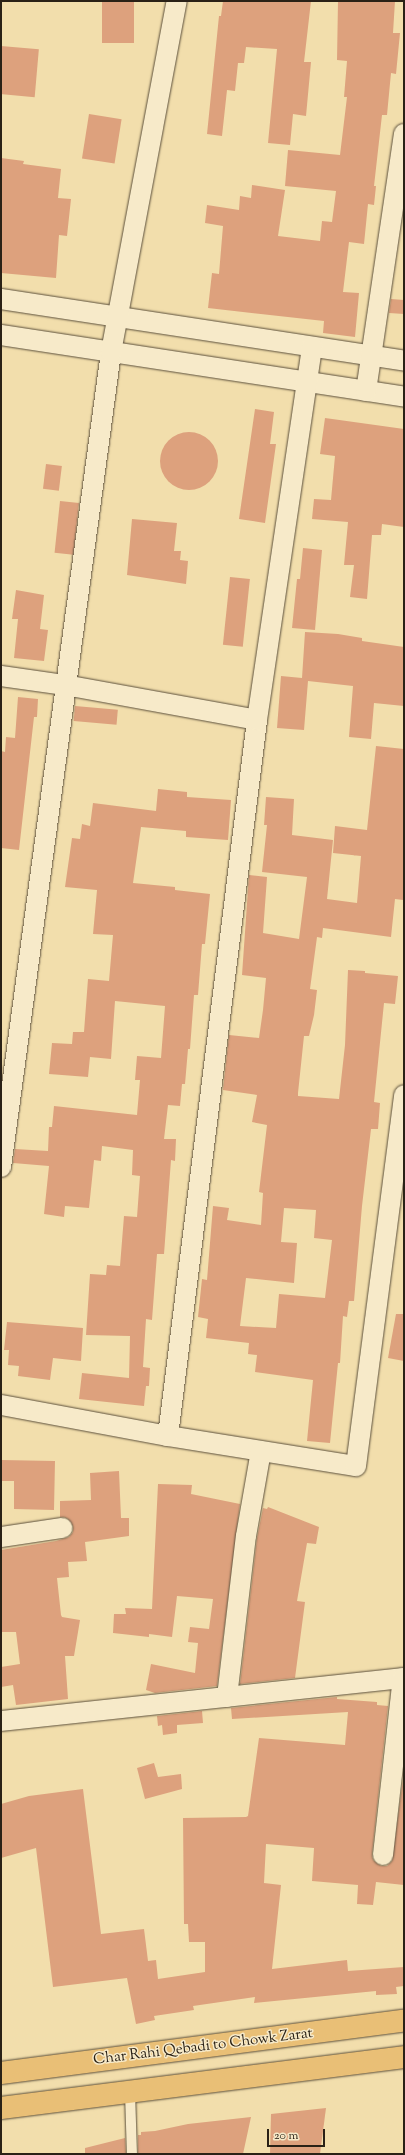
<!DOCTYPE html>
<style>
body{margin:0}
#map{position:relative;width:405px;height:2155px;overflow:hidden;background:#f2deac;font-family:"Sorts Mill Goudy",serif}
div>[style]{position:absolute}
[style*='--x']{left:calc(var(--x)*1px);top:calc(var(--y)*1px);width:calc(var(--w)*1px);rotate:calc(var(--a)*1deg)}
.building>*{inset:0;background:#dda17d;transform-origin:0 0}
.round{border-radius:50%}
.roads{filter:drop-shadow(0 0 1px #5c503c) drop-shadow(0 0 1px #5c503c)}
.lane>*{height:10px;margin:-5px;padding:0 5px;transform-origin:5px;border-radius:5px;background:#f7eac9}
.street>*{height:20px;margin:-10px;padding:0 10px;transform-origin:10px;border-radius:10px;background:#f7eac9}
.highway>*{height:22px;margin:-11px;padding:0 11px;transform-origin:11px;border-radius:11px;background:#e9bf76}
span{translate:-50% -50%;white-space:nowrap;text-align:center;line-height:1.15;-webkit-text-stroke:3px #f7eac9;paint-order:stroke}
.street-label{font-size:15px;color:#2a2116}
.frame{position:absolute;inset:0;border:2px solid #2a2116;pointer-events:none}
.scale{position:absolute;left:267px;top:2129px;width:58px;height:18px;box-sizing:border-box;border:2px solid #2a2116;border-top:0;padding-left:5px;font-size:12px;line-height:14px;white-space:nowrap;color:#2a2116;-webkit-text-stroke:3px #f7eac9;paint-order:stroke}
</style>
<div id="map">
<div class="building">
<div style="left:102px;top:1px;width:32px;height:42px"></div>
<div style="clip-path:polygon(223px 1px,311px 1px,304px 62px,311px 62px,306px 116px,293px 114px,290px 145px,268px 143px,277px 49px,246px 47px,244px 63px,238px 63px,235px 91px,227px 90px,222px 136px,207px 134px,219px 16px,221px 16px)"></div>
<div style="clip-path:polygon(338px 1px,395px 1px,393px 33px,400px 33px,396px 74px,391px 73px,387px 115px,382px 115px,374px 186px,376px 186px,374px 205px,368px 204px,364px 244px,349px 242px,343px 292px,359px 293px,355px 337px,323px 333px,324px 321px,208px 308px,212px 273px,219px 274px,223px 226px,205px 223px,207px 205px,239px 210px,240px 196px,251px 198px,252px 185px,285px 190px,278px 236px,320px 241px,322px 221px,332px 222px,336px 191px,285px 186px,288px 150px,340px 155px,347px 97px,344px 97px,347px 61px,337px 60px)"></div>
<div style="left:1px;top:46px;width:38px;height:48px;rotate:5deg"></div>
<div style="left:89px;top:114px;width:33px;height:45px;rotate:9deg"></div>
<div style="clip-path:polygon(1px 158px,24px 161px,23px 164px,61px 169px,58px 198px,71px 199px,67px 236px,59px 235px,56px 278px,1px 273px)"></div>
<div style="clip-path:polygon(391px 299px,404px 300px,404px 314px,389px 313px)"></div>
<div style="clip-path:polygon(255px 409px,274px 412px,270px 444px,276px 444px,265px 523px,239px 519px)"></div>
<div style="clip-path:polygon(325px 418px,404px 429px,404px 527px,382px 524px,381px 535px,372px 535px,367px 599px,350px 597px,354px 565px,344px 565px,348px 522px,312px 519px,314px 499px,331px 500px,335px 456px,320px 454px)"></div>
<div class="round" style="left:160px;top:432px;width:58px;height:58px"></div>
<div style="left:46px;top:464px;width:16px;height:25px;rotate:7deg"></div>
<div style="left:60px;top:501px;width:19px;height:52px;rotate:6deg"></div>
<div style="clip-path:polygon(132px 519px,177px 523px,174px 551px,181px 551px,180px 560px,188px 561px,186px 584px,127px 575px)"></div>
<div style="clip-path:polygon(303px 548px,322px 550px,315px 630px,292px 628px,297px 579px,300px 579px)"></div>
<div style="left:230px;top:577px;width:20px;height:68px;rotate:6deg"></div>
<div style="clip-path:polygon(16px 590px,44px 595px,40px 629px,48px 630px,44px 661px,14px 658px,18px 619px,12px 619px)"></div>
<div style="clip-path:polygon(305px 632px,338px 634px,362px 638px,362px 641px,404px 647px,404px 706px,374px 703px,371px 739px,349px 737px,353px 686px,308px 681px,304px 730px,277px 728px,281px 676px,302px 678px)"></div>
<div style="clip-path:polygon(18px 697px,38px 699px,37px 717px,34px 717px,19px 850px,1px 848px,1px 751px,5px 752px,6px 737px,15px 738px)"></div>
<div style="left:75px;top:706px;width:43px;height:15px;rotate:5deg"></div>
<div style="clip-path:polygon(evenodd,376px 746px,404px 749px,403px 900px,395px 899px,391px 937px,323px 928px,322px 938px,317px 937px,310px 989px,317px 990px,314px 1015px,309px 1036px,304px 1036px,298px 1093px,298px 1096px,339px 1099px,345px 1045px,348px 970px,365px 971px,365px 973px,398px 976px,395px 1004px,384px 1003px,374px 1102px,380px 1103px,378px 1129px,371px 1129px,362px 1206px,354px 1301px,349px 1301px,347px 1317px,343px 1316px,340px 1363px,338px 1363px,330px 1443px,307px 1441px,313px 1380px,255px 1372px,257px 1355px,248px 1354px,249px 1343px,206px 1338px,208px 1319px,198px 1317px,202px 1279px,207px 1280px,213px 1206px,229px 1208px,227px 1220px,261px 1225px,263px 1193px,259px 1192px,267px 1125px,252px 1122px,257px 1095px,223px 1090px,229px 1035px,259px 1038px,263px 1010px,266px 978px,242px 975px,249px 875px,267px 877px,263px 933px,299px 939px,307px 877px,262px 872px,267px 825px,264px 825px,266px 797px,294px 799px,292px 835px,333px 840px,327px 899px,357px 903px,361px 856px,333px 853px,335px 826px,367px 830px,376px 746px,284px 1208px,316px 1210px,314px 1238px,332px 1240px,325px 1298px,279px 1294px,276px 1328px,240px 1326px,246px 1278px,294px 1283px,297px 1243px,281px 1242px,284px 1208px)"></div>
<div style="clip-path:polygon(158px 789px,187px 792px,187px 797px,231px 800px,228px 840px,186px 837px,186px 831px,141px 827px,133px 883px,175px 887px,175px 890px,210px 894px,205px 944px,202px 944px,198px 995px,194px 995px,190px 1049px,188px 1049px,185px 1084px,182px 1084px,180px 1106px,168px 1105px,164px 1139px,176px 1139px,175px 1161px,171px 1160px,164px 1254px,157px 1254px,152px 1320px,146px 1319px,143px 1367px,150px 1368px,149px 1386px,146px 1386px,144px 1406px,79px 1399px,82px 1373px,129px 1378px,130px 1336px,86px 1335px,90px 1274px,106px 1275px,107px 1265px,120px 1266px,124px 1216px,137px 1217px,140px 1176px,132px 1175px,133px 1150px,102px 1146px,101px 1161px,94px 1160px,89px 1208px,65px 1206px,64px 1217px,44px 1214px,49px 1166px,13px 1163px,15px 1149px,48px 1151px,49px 1127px,52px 1127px,54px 1106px,137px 1115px,140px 1080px,135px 1080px,137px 1056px,161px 1058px,165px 1006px,115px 1001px,111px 1059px,90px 1057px,88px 1077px,49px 1074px,52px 1043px,72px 1044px,73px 1032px,84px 1032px,88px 979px,109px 981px,113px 935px,93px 934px,97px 890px,65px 887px,72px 838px,80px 839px,82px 824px,90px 826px,93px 803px,156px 811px)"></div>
<div style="clip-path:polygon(396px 1314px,404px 1314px,404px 1361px,388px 1358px)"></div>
<div style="clip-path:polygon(7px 1322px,83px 1328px,81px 1361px,53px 1358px,50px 1380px,18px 1376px,19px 1366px,8px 1365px,9px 1350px,4px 1350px)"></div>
<div style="clip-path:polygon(1px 1460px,55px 1461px,54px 1510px,14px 1509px,14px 1481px,1px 1481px)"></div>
<div style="clip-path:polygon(119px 1471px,121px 1518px,129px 1518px,129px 1536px,85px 1542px,87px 1561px,68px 1562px,69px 1577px,57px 1578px,61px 1615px,62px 1617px,80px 1620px,74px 1656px,65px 1656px,68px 1699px,16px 1705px,13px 1685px,1px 1687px,1px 1667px,20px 1664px,16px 1632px,1px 1632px,1px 1550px,56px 1541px,69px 1537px,73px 1532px,73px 1526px,67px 1518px,60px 1517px,60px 1501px,91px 1500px,90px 1473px)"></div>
<div style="clip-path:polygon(158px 1484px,192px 1485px,191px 1494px,240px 1504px,217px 1686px,155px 1693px,146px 1690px,151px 1664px,195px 1673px,198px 1643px,188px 1642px,190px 1627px,209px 1629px,213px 1599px,177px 1596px,172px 1637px,149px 1634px,149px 1637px,113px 1633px,114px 1614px,126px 1614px,125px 1608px,152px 1609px)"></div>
<div style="clip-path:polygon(268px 1507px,319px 1527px,316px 1544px,307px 1543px,297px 1601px,305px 1602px,295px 1678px,240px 1684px,257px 1538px,263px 1508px,267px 1509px)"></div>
<div style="clip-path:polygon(337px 1697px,337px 1699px,377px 1702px,377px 1705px,388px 1706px,372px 1854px,373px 1860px,381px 1866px,387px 1866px,392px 1861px,404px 1772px,404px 1885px,376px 1882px,373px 1905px,357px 1904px,358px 1885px,312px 1881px,314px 1848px,266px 1844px,264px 1883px,281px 1885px,272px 1969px,347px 1960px,348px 1971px,404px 1967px,404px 1986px,396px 1987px,397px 1994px,376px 1995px,376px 1991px,254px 2003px,255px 1997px,193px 2006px,194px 2010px,154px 2016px,155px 2020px,136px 2024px,127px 1978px,53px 1987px,36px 1848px,1px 1858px,1px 1804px,29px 1796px,83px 1789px,101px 1934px,144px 1929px,148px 1961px,156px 1960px,158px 1979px,205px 1972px,205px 1942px,189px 1942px,188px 1924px,184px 1924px,183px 1818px,246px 1817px,248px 1816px,259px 1738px,345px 1745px,348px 1712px,232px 1719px,231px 1708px)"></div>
<div style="clip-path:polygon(202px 1711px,203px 1723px,177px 1725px,177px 1733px,163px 1735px,162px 1725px,158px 1726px,157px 1716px)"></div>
<div style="clip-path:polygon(154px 1763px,158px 1777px,181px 1774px,182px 1789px,145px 1799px,137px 1768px)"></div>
<div style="clip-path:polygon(326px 2108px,320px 2154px,270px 2154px,271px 2114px)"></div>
<div style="clip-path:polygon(251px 2117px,243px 2154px,138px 2154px,138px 2135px,141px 2135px,141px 2132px,155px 2131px,188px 2124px)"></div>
<div style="clip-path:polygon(125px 2138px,126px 2154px,85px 2154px,85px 2148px)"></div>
</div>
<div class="roads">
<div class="lane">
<div style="--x:130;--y:2092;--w:62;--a:88.2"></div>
</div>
<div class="street">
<div style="--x:1;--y:299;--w:408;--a:8.7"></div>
<div style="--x:1;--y:335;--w:408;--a:8.7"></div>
<div style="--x:366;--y:391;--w:260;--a:-81.6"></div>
<div style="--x:1;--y:676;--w:65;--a:8"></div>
<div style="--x:65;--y:685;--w:195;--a:10.3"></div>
<div style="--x:1;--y:1167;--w:822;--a:-82.31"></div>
<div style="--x:111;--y:352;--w:357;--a:-79.4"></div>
<div style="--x:1;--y:1405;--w:170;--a:10.5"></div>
<div style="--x:168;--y:1436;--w:190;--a:9.1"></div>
<div style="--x:356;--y:1466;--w:374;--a:-82.6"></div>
<div style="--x:168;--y:1436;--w:722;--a:-82.91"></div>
<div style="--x:257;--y:720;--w:377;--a:-81.6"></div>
<div style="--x:1;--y:1537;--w:62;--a:-8.4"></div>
<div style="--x:227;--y:1697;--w:162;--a:-83.3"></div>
<div style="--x:246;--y:1536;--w:86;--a:-80"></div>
<div style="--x:1;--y:1721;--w:405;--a:-6.1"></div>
<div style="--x:383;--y:1855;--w:178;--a:-83.6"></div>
</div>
<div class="highway">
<div style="--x:1;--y:2073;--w:406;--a:-7.4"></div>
<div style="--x:1;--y:2108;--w:406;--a:-7.2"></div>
</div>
</div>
<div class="street-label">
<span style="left:203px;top:2047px;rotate:-7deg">Char Rahi Qebadi to Chowk Zarat</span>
</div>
<div class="frame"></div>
<div class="scale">20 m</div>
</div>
